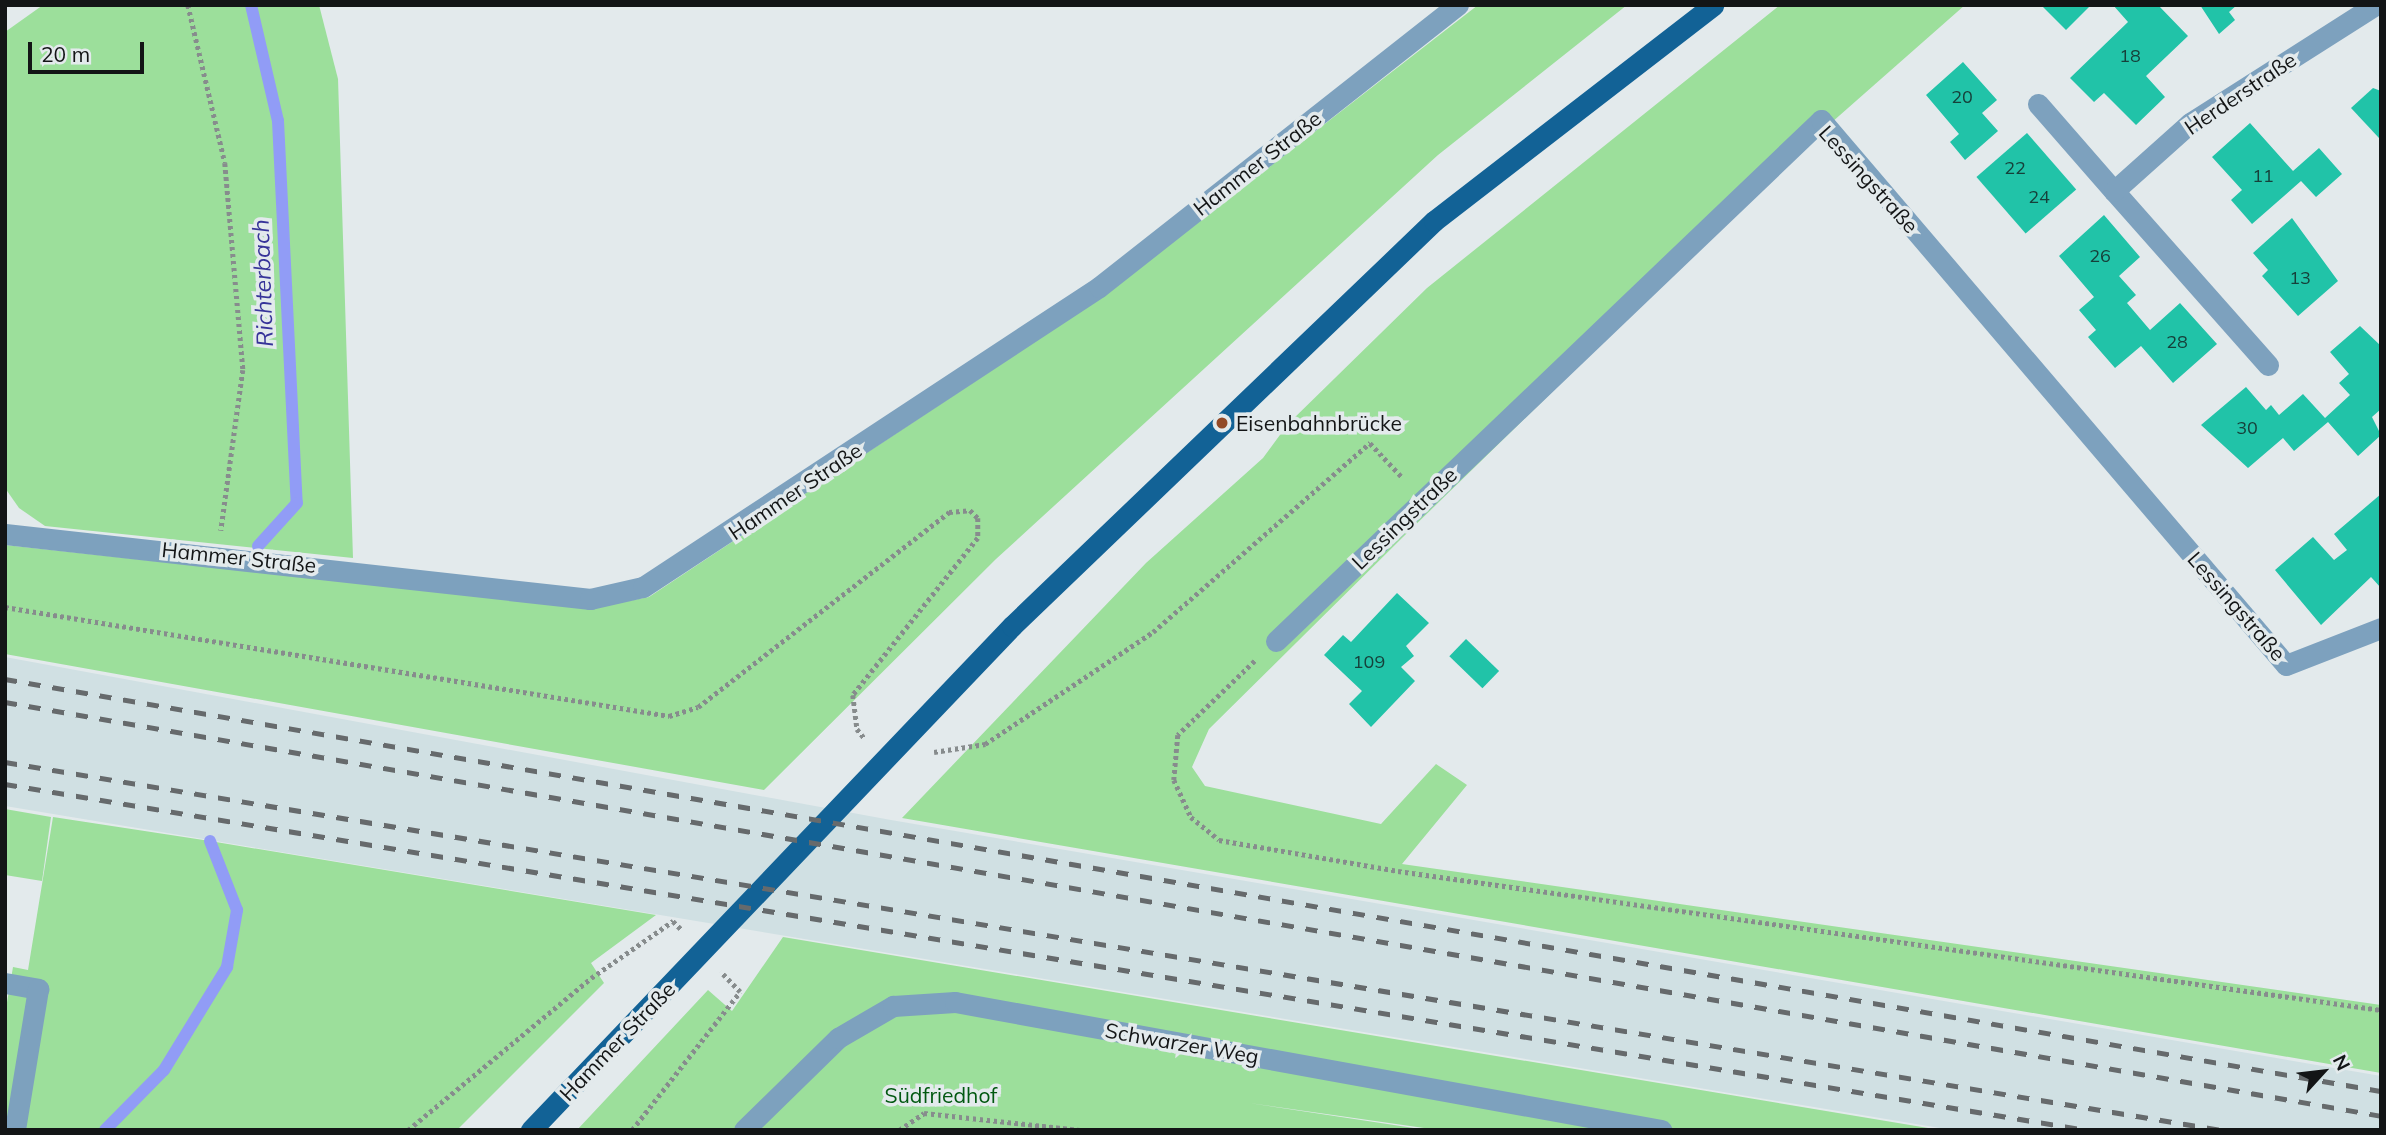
<!DOCTYPE html>
<meta charset="utf-8">
<style>
body{margin:0}
#map{position:relative;width:2386px;height:1135px;overflow:hidden;background:#e3eaec;font-family:Mulish,sans-serif}
div>[style]{position:absolute}
[style*='--x']{left:calc(var(--x)*1px);top:calc(var(--y)*1px);width:calc(var(--w)*1px);rotate:calc(var(--a)*1deg)}
.built>*{inset:0;background:#d0e0e3}
.green>*{inset:0;background:#9cdf9b}
.stream>*{height:12px;margin:-6px;padding:0 6px;transform-origin:6px;border-radius:6px;background:#919cf6}
.building>*{inset:0;background:#21c3a8;transform-origin:0 0}
.path>*{height:4.5px;margin-top:-2.25px;transform-origin:0;background:repeating-linear-gradient(90deg,#878c8d 0 3.5px,transparent 0 7px)}
.minor>*{height:21px;margin:-10.5px;padding:0 10.5px;transform-origin:10.5px;border-radius:10.5px;background:#7da1be}
.major>*{height:21px;margin:-10.5px;padding:0 10.5px;transform-origin:10.5px;border-radius:10.5px;background:#126296}
.rail>*{height:5px;margin-top:-2.5px;transform-origin:0;background:repeating-linear-gradient(90deg,#666a6c 0 12px,transparent 0 24px)}
.dots>*{width:19px;height:19px;translate:-50% -50%;box-sizing:border-box;border:4px solid #e3eaec;border-radius:50%}
span{translate:-50% -50%;white-space:nowrap;text-align:center;line-height:1.15;-webkit-text-stroke:7px #e3eaec;paint-order:stroke}
.number-label{font-size:18px;color:#16403a}
.number-label span{-webkit-text-stroke-width:0}
.street-label{font-size:21px;color:#131516}
.poi-label{font-size:21px;color:#131516}
.left{translate:0 -50%;text-align:left}
.park-label{font-size:21px;color:#025911}
.water-label{font-size:23px;color:#363399;font-style:italic}
.frame{position:absolute;inset:0;border:7px solid #131516;pointer-events:none}
.north{position:absolute;left:2288px;top:1037px;width:70px;height:70px;-webkit-text-stroke:5px #e3eaec;paint-order:stroke;rotate:63deg;font-size:19px;font-weight:700;line-height:28px;text-align:center;color:#131516}
.north::after{content:'';display:block;margin:auto;width:24px;height:32px;background:#131516;clip-path:polygon(50% 0,100% 100%,50% 72%,0 100%)}
.scale{position:absolute;left:28px;top:42px;width:116px;height:32px;box-sizing:border-box;border:4px solid #131516;border-top:0;padding-left:9px;font-size:21px;line-height:24px;white-space:nowrap;color:#131516;-webkit-text-stroke:5px #e3eaec;paint-order:stroke}
</style>
<div id="map">
<div class="built">
<div style="clip-path:polygon(5px 657px,891px 820px,2381px 1076px,2381px 1130px,1952px 1130px,5px 806px)"></div>
</div>
<div class="green">
<div style="clip-path:polygon(43px 5px,319px 5px,338px 79px,353px 558px,45px 526px,19px 508px,5px 488px,5px 32px)"></div>
<div style="clip-path:polygon(1478px 5px,1627px 5px,1438px 155px,996px 559px,764px 790px,5px 654px,5px 545px,591px 608px,649px 597px,1102px 297px)"></div>
<div style="clip-path:polygon(1780px 5px,1965px 5px,1806px 145px,1403px 537px,1209px 729px,1192px 767px,1205px 786px,1381px 824px,1436px 764px,1467px 785px,1402px 864px,2381px 1005px,2381px 1073px,902px 818px,1146px 563px,1263px 458px,1288px 424px,1427px 288px)"></div>
<div style="clip-path:polygon(5px 809px,51px 817px,42px 881px,5px 875px)"></div>
<div style="clip-path:polygon(53px 817px,210px 841px,656px 915px,591px 963px,604px 983px,457px 1130px,5px 1130px,5px 1014px,13px 967px,28px 970px)"></div>
<div style="clip-path:polygon(783px 937px,1940px 1130px,1438px 1130px,1249px 1103px,1427px 1130px,577px 1130px,708px 990px,732px 1011px)"></div>
</div>
<div class="stream">
<div style="--x:251;--y:5;--w:119;--a:76.9"></div>
<div style="--x:278;--y:121;--w:382;--a:87.2"></div>
<div style="--x:297;--y:503;--w:58;--a:132.2"></div>
<div style="--x:105;--y:1130;--w:84;--a:-45.5"></div>
<div style="--x:164;--y:1070;--w:121;--a:-58.5"></div>
<div style="--x:227;--y:967;--w:58;--a:-80"></div>
<div style="--x:237;--y:910;--w:74;--a:-111.4"></div>
</div>
<div class="building">
<div style="clip-path:polygon(2041px 5px,2091px 5px,2066px 30px)"></div>
<div style="clip-path:polygon(2113px 5px,2158px 5px,2188px 36px,2146px 76px,2165px 97px,2136px 125px,2104px 93px,2094px 102px,2070px 78px,2128px 22px)"></div>
<div style="clip-path:polygon(2200px 5px,2237px 5px,2229px 12px,2235px 20px,2219px 34px)"></div>
<div style="clip-path:polygon(1963px 62px,1997px 100px,1982px 113px,1998px 131px,1965px 160px,1950px 142px,1959px 134px,1926px 95px)"></div>
<div style="clip-path:polygon(2373px 88px,2381px 91px,2379px 138px,2351px 108px)"></div>
<div style="clip-path:polygon(2250px 123px,2293px 171px,2319px 148px,2342px 174px,2316px 197px,2301px 181px,2252px 224px,2231px 200px,2242px 190px,2212px 157px)"></div>
<div style="left:2027px;top:133px;width:75px;height:67px;rotate:49deg"></div>
<div style="clip-path:polygon(2104px 215px,2140px 257px,2119px 276px,2136px 295px,2127px 303px,2150px 330px,2180px 303px,2217px 344px,2173px 383px,2141px 346px,2115px 368px,2088px 337px,2096px 330px,2079px 310px,2094px 297px,2059px 256px)"></div>
<div style="clip-path:polygon(2292px 218px,2338px 281px,2298px 316px,2262px 276px,2268px 270px,2253px 253px)"></div>
<div style="clip-path:polygon(2360px 326px,2381px 346px,2381px 409px,2372px 417px,2381px 435px,2358px 456px,2328px 422px,2294px 451px,2283px 438px,2248px 468px,2201px 425px,2246px 387px,2266px 410px,2271px 405px,2279px 415px,2303px 394px,2325px 418px,2350px 395px,2339px 383px,2349px 374px,2330px 352px)"></div>
<div style="clip-path:polygon(2381px 494px,2381px 588px,2371px 577px,2321px 625px,2275px 570px,2313px 537px,2334px 560px,2347px 550px,2334px 534px)"></div>
<div style="clip-path:polygon(1397px 593px,1429px 623px,1406px 646px,1414px 656px,1401px 667px,1415px 681px,1371px 727px,1349px 704px,1362px 691px,1324px 655px,1343px 635px,1351px 642px)"></div>
<div style="left:1466px;top:639px;width:46px;height:24px;rotate:44deg"></div>
</div>
<div class="path">
<div style="--x:188;--y:5;--w:162;--a:76.8"></div>
<div style="--x:225;--y:163;--w:208;--a:85"></div>
<div style="--x:243;--y:370;--w:162;--a:97.8"></div>
<div style="--x:5;--y:607;--w:673;--a:9.32"></div>
<div style="--x:669;--y:716;--w:30;--a:-17"></div>
<div style="--x:698;--y:707;--w:318;--a:-37.8"></div>
<div style="--x:949;--y:512;--w:21;--a:-5"></div>
<div style="--x:970;--y:510;--w:11;--a:45"></div>
<div style="--x:978;--y:518;--w:20;--a:90"></div>
<div style="--x:978;--y:538;--w:201;--a:128.5"></div>
<div style="--x:853;--y:695;--w:34;--a:83"></div>
<div style="--x:857;--y:729;--w:13;--a:51"></div>
<div style="--x:1255;--y:661;--w:107;--a:136.1"></div>
<div style="--x:1178;--y:735;--w:45;--a:95.1"></div>
<div style="--x:1174;--y:780;--w:41;--a:65.3"></div>
<div style="--x:1191;--y:817;--w:36;--a:39"></div>
<div style="--x:1219;--y:840;--w:182;--a:9.8"></div>
<div style="--x:1398;--y:871;--w:993;--a:8.05"></div>
<div style="--x:934;--y:752;--w:52;--a:-8.9"></div>
<div style="--x:985;--y:744;--w:202;--a:-33.7"></div>
<div style="--x:1153;--y:632;--w:288;--a:-41.1"></div>
<div style="--x:1370;--y:443;--w:48;--a:46.7"></div>
<div style="--x:408;--y:1130;--w:238;--a:-39.7"></div>
<div style="--x:591;--y:978;--w:100;--a:-34.8"></div>
<div style="--x:673;--y:921;--w:13;--a:45"></div>
<div style="--x:632;--y:1130;--w:175;--a:-52"></div>
<div style="--x:740;--y:992;--w:28;--a:-134"></div>
<div style="--x:899;--y:1130;--w:30;--a:-34"></div>
<div style="--x:924;--y:1113;--w:157;--a:6.2"></div>
</div>
<div class="minor">
<div style="--x:2038;--y:104;--w:116;--a:48.9"></div>
<div style="--x:2268;--y:365;--w:232;--a:-131.5"></div>
<div style="--x:2114;--y:191;--w:102;--a:-41.8"></div>
<div style="--x:2190;--y:123;--w:219;--a:-32.5"></div>
<div style="--x:5;--y:534;--w:589;--a:6.34"></div>
<div style="--x:590;--y:599;--w:54;--a:-12.8"></div>
<div style="--x:643;--y:587;--w:546;--a:-33.34"></div>
<div style="--x:1099;--y:287;--w:457;--a:-38.2"></div>
<div style="--x:1276;--y:641;--w:754;--a:-43.71"></div>
<div style="--x:1821;--y:120;--w:716;--a:49.53"></div>
<div style="--x:2286;--y:665;--w:102;--a:-21.3"></div>
<div style="--x:5;--y:983;--w:34;--a:10"></div>
<div style="--x:38;--y:989;--w:143;--a:99.3"></div>
<div style="--x:744;--y:1130;--w:132;--a:-44.4"></div>
<div style="--x:838;--y:1038;--w:64;--a:-30.2"></div>
<div style="--x:893;--y:1006;--w:62;--a:-3.7"></div>
<div style="--x:955;--y:1002;--w:718;--a:10.28"></div>
</div>
<div class="major">
<div style="--x:531;--y:1130;--w:697;--a:-46.34"></div>
<div style="--x:1012;--y:626;--w:585;--a:-43.82"></div>
<div style="--x:1434;--y:221;--w:353;--a:-37.7"></div>
</div>
<div class="rail">
<div style="--x:5;--y:679;--w:2411;--a:9.84"></div>
<div style="--x:5;--y:702;--w:2412;--a:9.88"></div>
<div style="--x:5;--y:762;--w:2245;--a:9.43"></div>
<div style="--x:5;--y:784;--w:2110;--a:9.44"></div>
</div>
<div class="dots">
<div style="left:1222px;top:423px;background:#924a27"></div>
</div>
<div class="number-label">
<span style="left:2130px;top:56px">18</span>
<span style="left:1962px;top:97px">20</span>
<span style="left:2015px;top:168px">22</span>
<span style="left:2263px;top:176px">11</span>
<span style="left:2039px;top:197px">24</span>
<span style="left:2100px;top:256px">26</span>
<span style="left:2300px;top:278px">13</span>
<span style="left:2177px;top:342px">28</span>
<span style="left:2247px;top:428px">30</span>
<span style="left:1369px;top:662px">109</span>
</div>
<div class="street-label">
<span style="left:2240px;top:93px;rotate:-34deg">Herderstraße</span>
<span style="left:1257px;top:163px;rotate:-38deg">Hammer Straße</span>
<span style="left:1869px;top:179px;rotate:48deg">Lessingstraße</span>
<span style="left:795px;top:491px;rotate:-34deg">Hammer Straße</span>
<span style="left:1404px;top:518px;rotate:-44deg">Lessingstraße</span>
<span style="left:239px;top:557px;rotate:6deg">Hammer Straße</span>
<span style="left:2237px;top:606px;rotate:49deg">Lessingstraße</span>
<span style="left:617px;top:1041px;rotate:-46deg">Hammer Straße</span>
<span style="left:1182px;top:1043px;rotate:10deg">Schwarzer Weg</span>
</div>
<div class="poi-label">
<span class="left" style="left:1236px;top:423px">Eisenbahnbrücke</span>
</div>
<div class="park-label">
<span style="left:941px;top:1095px">Südfriedhof</span>
</div>
<div class="water-label">
<span style="left:263px;top:283px;rotate:-92deg">Richterbach</span>
</div>
<div class="frame"></div>
<div class="north">N</div>
<div class="scale">20 m</div>
</div>
